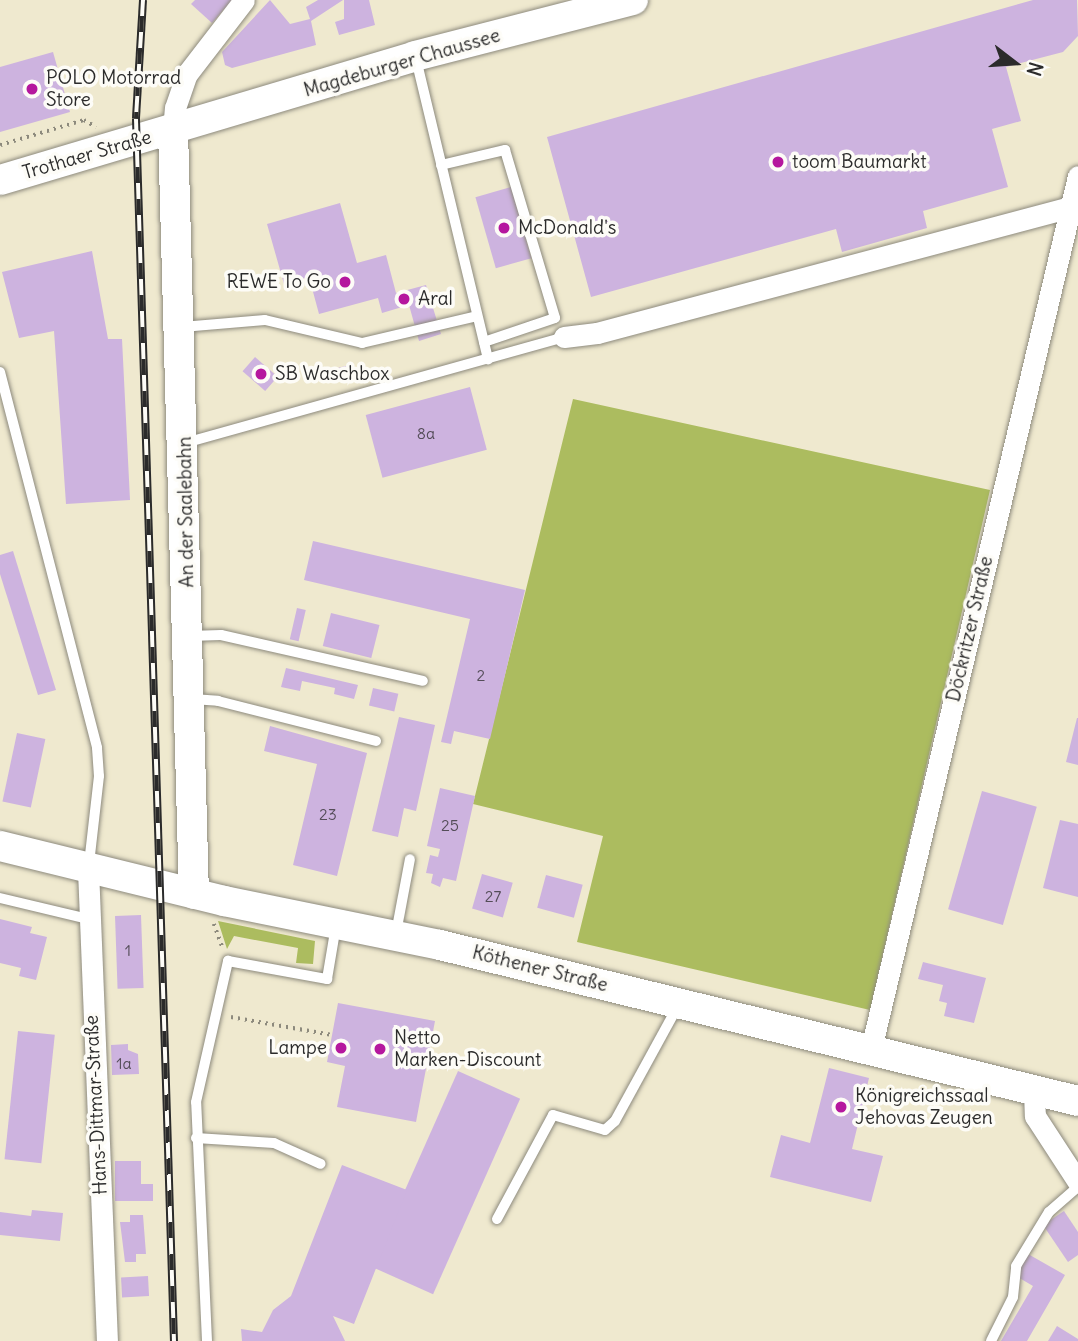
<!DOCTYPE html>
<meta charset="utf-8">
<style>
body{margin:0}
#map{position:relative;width:1078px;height:1341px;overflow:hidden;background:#efe9cf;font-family:Delius,sans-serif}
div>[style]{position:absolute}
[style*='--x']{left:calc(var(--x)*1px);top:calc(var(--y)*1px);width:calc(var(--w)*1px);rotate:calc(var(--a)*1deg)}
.green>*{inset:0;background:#acbc5f}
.building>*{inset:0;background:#cdb3df;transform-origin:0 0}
.path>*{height:3.5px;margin-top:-1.75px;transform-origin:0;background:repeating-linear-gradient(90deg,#8d8a7d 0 2px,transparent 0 7px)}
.roads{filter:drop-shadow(0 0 2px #8d8a7d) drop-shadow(0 0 2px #8d8a7d)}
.lane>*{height:10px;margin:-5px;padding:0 5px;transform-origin:5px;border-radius:5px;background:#fff}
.street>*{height:21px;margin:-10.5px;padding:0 10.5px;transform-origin:10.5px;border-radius:10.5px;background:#fff}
.secondary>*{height:30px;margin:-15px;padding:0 15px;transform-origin:15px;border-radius:15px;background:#fff}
.rail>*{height:8px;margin-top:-4px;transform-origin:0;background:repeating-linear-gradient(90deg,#fdfcf7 0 16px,#2b2b2b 0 32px);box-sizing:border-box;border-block:2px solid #2b2b2b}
.dots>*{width:19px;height:19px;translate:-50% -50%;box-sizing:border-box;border:4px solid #fdfcf7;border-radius:50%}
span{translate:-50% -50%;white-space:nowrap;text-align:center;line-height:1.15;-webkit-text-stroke:7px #fdfcf7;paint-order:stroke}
.number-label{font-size:16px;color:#544d58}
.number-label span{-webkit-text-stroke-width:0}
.street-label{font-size:19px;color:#2b2b2b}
.poi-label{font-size:19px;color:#2b2b2b}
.left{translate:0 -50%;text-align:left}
.right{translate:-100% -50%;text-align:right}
.north{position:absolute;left:980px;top:28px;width:70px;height:70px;-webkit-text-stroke:5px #fdfcf7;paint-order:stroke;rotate:107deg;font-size:19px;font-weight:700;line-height:28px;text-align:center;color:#2b2b2b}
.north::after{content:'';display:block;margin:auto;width:24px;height:32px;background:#2b2b2b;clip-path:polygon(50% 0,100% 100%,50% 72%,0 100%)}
</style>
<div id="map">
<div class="green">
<div style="clip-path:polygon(573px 399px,990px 490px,870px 1010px,577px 942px,603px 836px,473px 804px)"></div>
<div style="clip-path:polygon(218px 921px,315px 941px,313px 964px,296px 963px,298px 948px,234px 936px,227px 949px)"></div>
</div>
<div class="building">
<div style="clip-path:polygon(195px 0,232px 0,212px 23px,191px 4px)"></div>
<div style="clip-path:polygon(270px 0,290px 24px,310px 19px,306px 7px,318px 0,343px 0,311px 21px,316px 45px,232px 68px,225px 65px,222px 52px)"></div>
<div style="clip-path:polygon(344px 0,369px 0,375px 25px,339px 35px,335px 22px,344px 19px)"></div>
<div style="clip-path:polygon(1033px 0,1077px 0,1078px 36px,1063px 52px,1006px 67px,1021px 121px,992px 129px,1008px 187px,923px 211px,927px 228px,842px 252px,836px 229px,591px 297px,547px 137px)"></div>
<div style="clip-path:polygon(53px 52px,70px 112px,0 132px,0 67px)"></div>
<div style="left:511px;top:187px;width:74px;height:37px;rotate:74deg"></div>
<div style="clip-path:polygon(340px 203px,357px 263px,386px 255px,396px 293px,426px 285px,441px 334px,419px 341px,409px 305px,382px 313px,378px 298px,319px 314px,309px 277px,284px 284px,267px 224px)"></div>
<div style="clip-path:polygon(92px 251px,108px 339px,122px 339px,130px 500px,66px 504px,54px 331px,19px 338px,2px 272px)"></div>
<div style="left:255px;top:357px;width:30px;height:19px;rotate:41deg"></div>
<div style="left:350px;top:365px;width:8px;height:16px;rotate:76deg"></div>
<div style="left:470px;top:387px;width:65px;height:108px;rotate:75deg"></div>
<div style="clip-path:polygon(313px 541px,525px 590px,490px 739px,454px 731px,451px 744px,441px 742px,470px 619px,304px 580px)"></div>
<div style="clip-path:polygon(13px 551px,56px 690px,38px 695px,0 574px,0 555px)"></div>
<div style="left:297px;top:608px;width:9px;height:32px;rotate:13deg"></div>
<div style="left:331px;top:613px;width:50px;height:34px;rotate:14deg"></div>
<div style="clip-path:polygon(286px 668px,358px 685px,354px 699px,334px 694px,335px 688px,302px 681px,300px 691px,281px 687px)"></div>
<div style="left:373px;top:688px;width:26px;height:18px;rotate:13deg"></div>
<div style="clip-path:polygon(399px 717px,435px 725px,416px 811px,404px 808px,398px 837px,372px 831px)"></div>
<div style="clip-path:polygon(1077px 718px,1078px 718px,1078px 765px,1066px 762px)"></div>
<div style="clip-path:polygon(270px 726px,367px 753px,337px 876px,293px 865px,317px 764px,264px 751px)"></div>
<div style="left:17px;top:733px;width:29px;height:70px;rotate:12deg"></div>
<div style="clip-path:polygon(440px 788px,475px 796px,456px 881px,443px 878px,440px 887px,431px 883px,433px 874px,426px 873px,430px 855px,438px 857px,440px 849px,427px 846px)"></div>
<div style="left:982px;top:791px;width:57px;height:123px;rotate:16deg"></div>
<div style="clip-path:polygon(1060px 820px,1078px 824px,1078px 897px,1043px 888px)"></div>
<div style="left:482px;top:874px;width:32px;height:36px;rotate:16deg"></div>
<div style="left:546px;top:875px;width:38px;height:34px;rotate:15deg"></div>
<div style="left:141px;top:915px;width:73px;height:26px;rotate:88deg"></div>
<div style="clip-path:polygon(0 919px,32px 927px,30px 933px,47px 937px,36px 980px,19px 976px,21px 968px,0 963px)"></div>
<div style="clip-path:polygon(923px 962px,986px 978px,974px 1023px,944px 1016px,947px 1003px,939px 1001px,943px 985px,918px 979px)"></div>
<div style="clip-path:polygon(338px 1003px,435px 1021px,416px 1122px,337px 1107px,345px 1066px,327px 1062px)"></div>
<div style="left:18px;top:1031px;width:37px;height:129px;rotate:6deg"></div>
<div style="clip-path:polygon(128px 1044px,128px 1050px,138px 1054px,139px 1074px,112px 1075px,111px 1045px)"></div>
<div style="clip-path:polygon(829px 1068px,869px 1078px,852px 1149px,883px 1156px,871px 1202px,770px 1177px,781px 1135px,810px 1143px)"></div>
<div style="left:458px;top:1071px;width:68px;height:214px;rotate:24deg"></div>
<div style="clip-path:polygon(115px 1161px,141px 1161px,141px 1184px,153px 1184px,153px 1201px,115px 1201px)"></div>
<div style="clip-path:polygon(342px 1165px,407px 1190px,354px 1324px,333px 1316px,345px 1341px,242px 1341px,241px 1329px,262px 1332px,273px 1310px,291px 1296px)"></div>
<div style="clip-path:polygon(32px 1210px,63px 1213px,60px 1241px,0 1235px,0 1212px,31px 1216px)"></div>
<div style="clip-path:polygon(1064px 1211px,1078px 1232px,1078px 1255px,1068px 1262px,1043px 1225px)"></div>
<div style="clip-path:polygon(130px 1215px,143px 1215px,146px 1254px,136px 1254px,136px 1262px,125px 1262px,120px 1222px,130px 1222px)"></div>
<div style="clip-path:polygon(1028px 1254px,1065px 1275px,1027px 1341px,1001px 1341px,1033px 1286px,1016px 1276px)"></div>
<div style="left:148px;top:1276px;width:20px;height:27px;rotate:87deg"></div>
<div style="clip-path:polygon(1057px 1326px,1078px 1339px,1078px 1341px,1048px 1341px)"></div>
</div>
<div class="path">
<div style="--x:0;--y:145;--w:88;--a:-16.6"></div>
<div style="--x:84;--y:120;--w:14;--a:30"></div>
<div style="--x:214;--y:924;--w:27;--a:70"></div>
<div style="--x:231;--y:1017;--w:103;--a:10.1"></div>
</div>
<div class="roads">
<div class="lane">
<div style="--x:416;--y:59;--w:309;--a:76.5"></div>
<div style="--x:441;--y:165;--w:66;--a:-13.2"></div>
<div style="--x:505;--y:150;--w:175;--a:73.4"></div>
<div style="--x:555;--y:318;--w:75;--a:161.3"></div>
<div style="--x:182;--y:327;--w:83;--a:-4.8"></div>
<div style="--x:265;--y:320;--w:100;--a:13.3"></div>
<div style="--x:362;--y:343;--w:118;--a:-13.2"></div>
<div style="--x:0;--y:372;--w:388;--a:75.5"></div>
<div style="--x:97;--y:748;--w:28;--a:86"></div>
<div style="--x:99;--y:776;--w:89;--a:96.5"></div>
<div style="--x:185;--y:443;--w:394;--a:-15.6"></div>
<div style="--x:189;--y:636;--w:32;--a:-2"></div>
<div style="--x:221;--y:635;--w:207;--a:12.8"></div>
<div style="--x:192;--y:699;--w:26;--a:4"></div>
<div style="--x:218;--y:701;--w:163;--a:14.2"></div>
<div style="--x:0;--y:898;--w:90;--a:13.4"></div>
<div style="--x:396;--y:933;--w:75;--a:-79.3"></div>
<div style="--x:196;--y:1138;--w:78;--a:3.7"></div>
<div style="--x:274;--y:1143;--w:51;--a:24.1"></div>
<div style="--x:497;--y:1219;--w:118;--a:-61.7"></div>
<div style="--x:553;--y:1115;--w:54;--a:16.1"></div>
<div style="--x:605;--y:1130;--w:13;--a:-42"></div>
<div style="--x:615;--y:1121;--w:131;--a:-61.3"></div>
<div style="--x:207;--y:1341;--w:239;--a:-92.6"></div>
<div style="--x:196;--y:1102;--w:145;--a:-77.2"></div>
<div style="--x:228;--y:961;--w:101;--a:10.3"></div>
<div style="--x:327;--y:979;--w:54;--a:-80.4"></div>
<div style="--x:991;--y:1341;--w:49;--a:-63.4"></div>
<div style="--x:1013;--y:1297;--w:31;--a:-84"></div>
<div style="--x:1016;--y:1266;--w:63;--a:-58.6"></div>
<div style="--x:1049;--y:1212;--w:38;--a:-41"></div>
</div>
<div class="street">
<div style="--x:173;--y:130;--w:22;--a:-85"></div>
<div style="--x:175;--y:108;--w:36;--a:-71"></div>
<div style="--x:187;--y:74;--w:93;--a:-52.4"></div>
<div style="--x:564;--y:337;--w:33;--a:-7"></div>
<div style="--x:597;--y:333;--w:489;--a:-14.9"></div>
<div style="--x:1069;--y:207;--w:10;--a:-45"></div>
<div style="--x:88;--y:869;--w:472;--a:87.7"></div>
<div style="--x:871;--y:1049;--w:897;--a:-76.66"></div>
<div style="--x:1034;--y:1091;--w:25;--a:88"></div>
<div style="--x:1035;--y:1116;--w:79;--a:56.9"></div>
</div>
<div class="secondary">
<div style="--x:173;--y:130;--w:764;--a:88.43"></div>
<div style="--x:0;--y:180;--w:433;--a:-16.6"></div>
<div style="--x:415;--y:56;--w:225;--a:-14.4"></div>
<div style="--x:0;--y:846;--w:231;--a:13.8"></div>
<div style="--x:224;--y:901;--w:220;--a:11.5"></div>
<div style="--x:440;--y:945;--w:657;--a:13.74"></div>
</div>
</div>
<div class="rail">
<div style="--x:143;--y:0;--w:119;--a:93.4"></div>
<div style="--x:136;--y:119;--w:1223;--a:88.22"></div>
</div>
<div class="dots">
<div style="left:32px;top:89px;background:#b5179e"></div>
<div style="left:778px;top:162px;background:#b5179e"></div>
<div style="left:504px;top:228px;background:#b5179e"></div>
<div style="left:345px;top:282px;background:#b5179e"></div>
<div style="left:404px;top:299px;background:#b5179e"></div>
<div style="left:261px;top:374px;background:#b5179e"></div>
<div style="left:341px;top:1048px;background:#b5179e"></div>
<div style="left:380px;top:1049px;background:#b5179e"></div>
<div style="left:841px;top:1107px;background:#b5179e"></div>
</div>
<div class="number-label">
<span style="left:426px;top:433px">8a</span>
<span style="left:481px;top:675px">2</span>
<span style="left:328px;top:814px">23</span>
<span style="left:450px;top:825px">25</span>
<span style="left:493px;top:896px">27</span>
<span style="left:128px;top:950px">1</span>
<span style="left:124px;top:1063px">1a</span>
</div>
<div class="street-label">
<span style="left:402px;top:63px;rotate:-16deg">Magdeburger Chaussee</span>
<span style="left:87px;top:155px;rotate:-16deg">Trothaer Straße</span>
<span style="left:186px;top:512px;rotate:-91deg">An der Saalebahn</span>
<span style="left:970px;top:629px;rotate:-77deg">Döckritzer Straße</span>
<span style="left:540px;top:969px;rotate:14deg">Köthener Straße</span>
<span style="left:96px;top:1105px;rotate:-93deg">Hans-Dittmar-Straße</span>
</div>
<div class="poi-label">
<span class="left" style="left:46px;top:89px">POLO Motorrad<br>Store</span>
<span class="left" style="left:792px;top:162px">toom Baumarkt</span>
<span class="left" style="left:518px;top:228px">McDonald's</span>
<span class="right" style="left:331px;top:282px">REWE To Go</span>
<span class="left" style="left:418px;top:299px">Aral</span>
<span class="left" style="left:275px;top:374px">SB Waschbox</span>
<span class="left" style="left:394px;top:1049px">Netto<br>Marken-Discount</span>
<span class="right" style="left:327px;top:1048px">Lampe</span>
<span class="left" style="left:855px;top:1107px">Königreichssaal<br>Jehovas Zeugen</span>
</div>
<div class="north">N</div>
</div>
